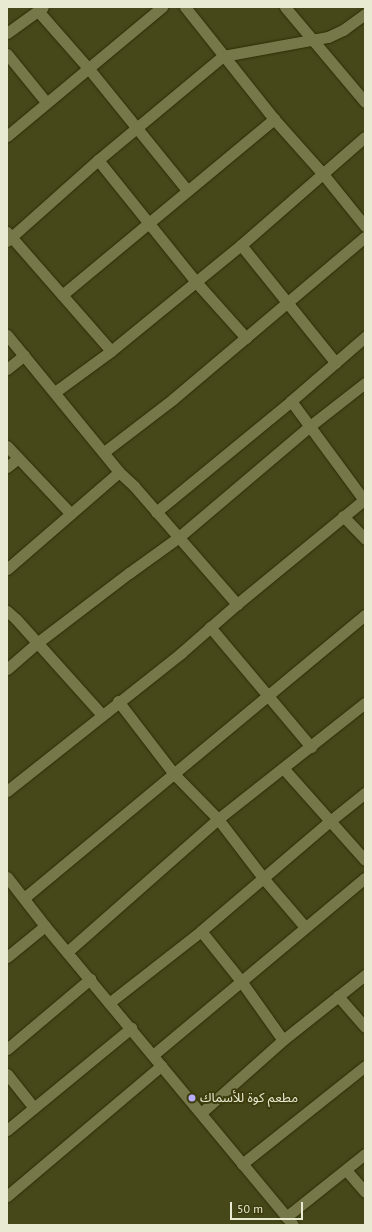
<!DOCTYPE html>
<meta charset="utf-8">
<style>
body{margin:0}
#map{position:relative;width:372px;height:1232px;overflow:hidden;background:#47481a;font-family:"PT Sans","Noto Sans Arabic",sans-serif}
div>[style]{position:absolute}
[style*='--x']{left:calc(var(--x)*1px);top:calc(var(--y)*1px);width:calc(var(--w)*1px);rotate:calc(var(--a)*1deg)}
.roads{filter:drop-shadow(0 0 1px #2e2d00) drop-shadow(0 0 1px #2e2d00)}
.minor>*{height:11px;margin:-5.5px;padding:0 5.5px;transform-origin:5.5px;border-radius:5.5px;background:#77784a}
.dots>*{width:11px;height:11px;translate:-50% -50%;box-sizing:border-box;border:2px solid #3d3d0e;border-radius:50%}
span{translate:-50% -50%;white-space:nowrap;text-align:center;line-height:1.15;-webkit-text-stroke:4px #3d3d0e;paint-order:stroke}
.poi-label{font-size:13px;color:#e9ead2}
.left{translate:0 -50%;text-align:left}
.frame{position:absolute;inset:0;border:8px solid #e9ead2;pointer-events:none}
.scale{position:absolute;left:230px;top:1202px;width:73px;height:18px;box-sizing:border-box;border:2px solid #e9ead2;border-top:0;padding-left:5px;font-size:12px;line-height:14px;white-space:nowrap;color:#e9ead2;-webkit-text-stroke:3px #3d3d0e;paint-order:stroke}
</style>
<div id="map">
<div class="roads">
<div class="minor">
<div style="--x:185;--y:7;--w:143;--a:51.5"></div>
<div style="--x:274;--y:119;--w:74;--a:48.3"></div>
<div style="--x:323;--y:174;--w:67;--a:51.1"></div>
<div style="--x:285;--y:7;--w:124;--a:49.9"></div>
<div style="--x:38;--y:11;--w:77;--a:48.7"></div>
<div style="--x:89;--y:69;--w:156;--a:51"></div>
<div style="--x:7;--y:33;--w:44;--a:-35.8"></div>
<div style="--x:7;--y:54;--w:62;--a:50.9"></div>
<div style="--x:7;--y:136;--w:202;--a:-39.8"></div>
<div style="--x:98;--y:160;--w:156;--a:51.2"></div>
<div style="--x:196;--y:282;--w:75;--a:48.2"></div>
<div style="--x:7;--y:232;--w:158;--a:48.8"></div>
<div style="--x:7;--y:241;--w:122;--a:-41.7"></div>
<div style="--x:98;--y:160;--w:163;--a:-39.8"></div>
<div style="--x:223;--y:56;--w:107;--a:-10.3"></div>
<div style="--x:328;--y:37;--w:17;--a:-25"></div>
<div style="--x:343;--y:30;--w:27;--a:-36"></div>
<div style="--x:241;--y:245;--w:151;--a:51.2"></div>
<div style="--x:62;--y:295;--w:276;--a:-39.7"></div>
<div style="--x:7;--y:335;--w:177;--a:50.7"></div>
<div style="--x:119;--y:472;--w:21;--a:43"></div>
<div style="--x:134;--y:486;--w:157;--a:48.9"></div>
<div style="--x:7;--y:369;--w:22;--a:-39"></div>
<div style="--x:55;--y:392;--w:69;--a:-36.2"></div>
<div style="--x:111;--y:351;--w:168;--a:-39.2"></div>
<div style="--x:241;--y:245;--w:164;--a:-41.1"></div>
<div style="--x:291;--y:401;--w:123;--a:53.6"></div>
<div style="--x:7;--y:446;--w:93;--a:46.7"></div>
<div style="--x:104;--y:452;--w:87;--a:-37.5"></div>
<div style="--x:173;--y:399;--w:251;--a:-40.2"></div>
<div style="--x:7;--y:467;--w:14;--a:-39"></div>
<div style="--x:156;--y:512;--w:175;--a:-39.4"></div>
<div style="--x:291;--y:401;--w:98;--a:-40.9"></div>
<div style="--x:343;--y:516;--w:32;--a:46"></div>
<div style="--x:7;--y:569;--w:148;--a:-40.9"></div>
<div style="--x:7;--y:611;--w:12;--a:42"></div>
<div style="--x:16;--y:619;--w:129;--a:48.1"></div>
<div style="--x:210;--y:627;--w:157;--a:49.9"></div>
<div style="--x:7;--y:669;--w:40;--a:-41"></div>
<div style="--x:37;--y:643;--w:116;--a:-37.3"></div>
<div style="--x:129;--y:573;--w:62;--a:-35.8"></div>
<div style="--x:179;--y:537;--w:172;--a:-40.3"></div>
<div style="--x:310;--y:426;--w:70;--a:-38"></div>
<div style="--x:118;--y:701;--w:92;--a:52.5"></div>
<div style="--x:174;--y:774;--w:63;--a:45.6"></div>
<div style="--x:218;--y:819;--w:76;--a:52.5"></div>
<div style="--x:264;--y:879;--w:63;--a:49.5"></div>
<div style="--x:283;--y:768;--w:123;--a:48.3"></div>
<div style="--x:7;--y:791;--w:222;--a:-38.4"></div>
<div style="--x:181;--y:653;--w:74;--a:-41.2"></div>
<div style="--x:237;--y:604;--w:166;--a:-39.4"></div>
<div style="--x:7;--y:877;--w:62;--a:52.2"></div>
<div style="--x:45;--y:926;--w:388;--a:50.3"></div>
<div style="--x:24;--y:898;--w:443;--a:-39.7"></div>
<div style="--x:201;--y:931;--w:64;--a:51.3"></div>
<div style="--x:241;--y:981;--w:72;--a:54.6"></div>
<div style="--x:67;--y:952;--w:201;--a:-41.4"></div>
<div style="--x:218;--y:819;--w:187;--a:-38.3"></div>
<div style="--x:7;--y:957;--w:49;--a:-39.2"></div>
<div style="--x:338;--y:996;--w:41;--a:48.9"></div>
<div style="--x:109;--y:1003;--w:117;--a:-38"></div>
<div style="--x:201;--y:931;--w:170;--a:-40.5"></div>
<div style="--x:330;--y:821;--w:45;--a:-38.7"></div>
<div style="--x:7;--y:1049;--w:109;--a:-40.1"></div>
<div style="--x:153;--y:1055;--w:276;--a:-39.9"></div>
<div style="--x:7;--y:1074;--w:43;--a:51.5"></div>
<div style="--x:201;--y:1113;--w:110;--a:-41.7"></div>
<div style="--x:283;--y:1040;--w:105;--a:-38.4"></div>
<div style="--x:7;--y:1130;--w:161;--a:-39.4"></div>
<div style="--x:242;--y:1164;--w:157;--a:-38.5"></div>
<div style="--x:346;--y:1170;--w:29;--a:49"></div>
<div style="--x:7;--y:1196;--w:202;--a:-40.2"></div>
<div style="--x:286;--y:1217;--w:101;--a:-38.6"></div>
</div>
</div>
<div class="dots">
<div style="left:192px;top:1098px;background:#b6acf8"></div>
</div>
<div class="poi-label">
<span class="left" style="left:200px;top:1098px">مطعم كوة للأسماك</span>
</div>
<div class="frame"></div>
<div class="scale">50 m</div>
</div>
